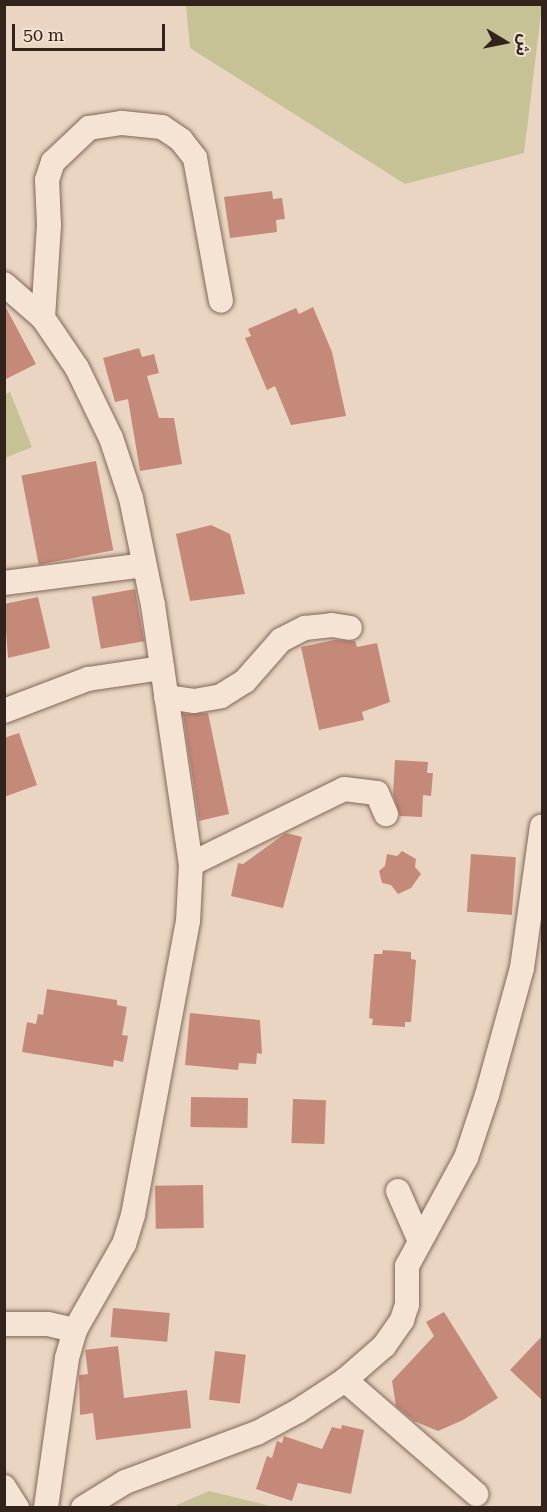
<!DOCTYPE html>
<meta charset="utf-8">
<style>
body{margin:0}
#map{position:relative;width:547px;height:1512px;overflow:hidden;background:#e9d5c1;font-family:"Roboto Serif","Noto Sans Arabic",serif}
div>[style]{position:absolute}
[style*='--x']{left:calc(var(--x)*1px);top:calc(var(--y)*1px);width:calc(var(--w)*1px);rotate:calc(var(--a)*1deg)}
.green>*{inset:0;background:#c6c296}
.building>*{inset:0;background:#c58979;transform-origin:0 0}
.roads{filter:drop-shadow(0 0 2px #81675a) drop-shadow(0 0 2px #81675a)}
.minor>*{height:24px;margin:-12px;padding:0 12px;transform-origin:12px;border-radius:12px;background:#f5e4d3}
span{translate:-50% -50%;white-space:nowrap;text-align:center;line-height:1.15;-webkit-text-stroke:5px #f2e1cf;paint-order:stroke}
.frame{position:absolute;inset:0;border:6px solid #32231d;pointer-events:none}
.north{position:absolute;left:475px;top:12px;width:60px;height:60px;-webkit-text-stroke:4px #f2e1cf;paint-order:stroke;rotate:100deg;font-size:16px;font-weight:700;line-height:24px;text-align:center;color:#32231d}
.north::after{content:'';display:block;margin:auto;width:21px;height:27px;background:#32231d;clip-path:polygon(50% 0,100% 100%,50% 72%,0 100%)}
.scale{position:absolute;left:12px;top:24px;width:153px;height:27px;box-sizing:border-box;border:3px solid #32231d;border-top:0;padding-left:8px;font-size:18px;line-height:21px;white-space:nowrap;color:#32231d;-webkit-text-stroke:4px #f2e1cf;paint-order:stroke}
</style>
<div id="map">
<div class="green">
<div style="clip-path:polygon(186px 5px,542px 5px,524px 153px,405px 184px,190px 48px)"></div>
<div style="clip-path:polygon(10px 392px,32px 447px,5px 458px,5px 394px)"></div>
<div style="clip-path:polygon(209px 1491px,274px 1507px,172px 1507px)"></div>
</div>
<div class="building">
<div style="clip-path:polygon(272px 191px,273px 199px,282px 198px,285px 219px,276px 220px,277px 232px,230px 238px,224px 197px)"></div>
<div style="clip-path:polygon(4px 304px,36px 364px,4px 380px)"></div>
<div style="clip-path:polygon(313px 307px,332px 352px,346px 416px,291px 425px,275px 386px,267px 390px,245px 338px,251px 336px,248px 329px,296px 308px,299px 314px)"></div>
<div style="clip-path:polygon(139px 348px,142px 357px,154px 354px,159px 373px,147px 376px,159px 418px,174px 418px,182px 464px,140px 471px,128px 399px,115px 402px,103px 358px)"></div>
<div style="left:96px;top:461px;width:91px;height:76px;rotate:79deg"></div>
<div style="clip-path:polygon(211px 525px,230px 534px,245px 594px,190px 601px,176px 534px)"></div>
<div style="left:135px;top:589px;width:53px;height:44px;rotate:80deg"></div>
<div style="clip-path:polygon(38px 597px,50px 648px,8px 658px,4px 604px)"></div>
<div style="clip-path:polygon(334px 640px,355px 641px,357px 647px,377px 643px,390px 702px,362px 712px,364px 720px,319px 730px,301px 647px)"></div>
<div style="clip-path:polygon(208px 713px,229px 814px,199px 821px,183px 714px)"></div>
<div style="clip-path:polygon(19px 733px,37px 785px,4px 797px,4px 738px)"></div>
<div style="clip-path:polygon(395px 760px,428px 762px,427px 773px,433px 773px,431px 796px,423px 795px,422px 817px,400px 816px,393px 794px)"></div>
<div style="clip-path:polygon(286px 833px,302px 837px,283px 908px,231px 896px,238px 863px,243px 864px)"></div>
<div style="clip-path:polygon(402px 851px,416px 859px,415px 867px,421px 874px,411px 888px,398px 894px,391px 885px,382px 883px,379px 871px,385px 866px,387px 854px,397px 856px)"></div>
<div style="left:471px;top:854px;width:45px;height:58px;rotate:4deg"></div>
<div style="clip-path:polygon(383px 950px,411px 952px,411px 959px,416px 960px,411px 1022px,405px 1022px,405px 1027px,372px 1025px,373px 1019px,369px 1018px,374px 954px,382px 954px)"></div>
<div style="clip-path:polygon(47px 989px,117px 1000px,117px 1005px,127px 1007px,122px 1035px,128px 1036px,123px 1062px,114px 1060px,113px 1067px,22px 1052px,27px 1022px,36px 1024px,38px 1014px,43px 1015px)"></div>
<div style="clip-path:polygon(190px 1013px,260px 1020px,262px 1054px,257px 1053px,256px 1064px,239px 1063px,238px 1070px,185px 1065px)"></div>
<div style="left:191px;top:1097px;width:57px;height:30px;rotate:1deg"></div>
<div style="left:293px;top:1099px;width:33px;height:44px;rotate:2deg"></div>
<div style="left:203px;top:1185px;width:43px;height:48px;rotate:89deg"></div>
<div style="left:113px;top:1308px;width:57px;height:29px;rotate:5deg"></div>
<div style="clip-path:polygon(444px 1312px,498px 1398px,463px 1420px,438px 1431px,414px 1421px,396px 1406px,392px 1381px,434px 1336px,426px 1322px)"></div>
<div style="clip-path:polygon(543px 1335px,543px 1401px,510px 1370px)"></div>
<div style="clip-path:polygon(118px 1346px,124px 1398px,187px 1390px,191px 1428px,96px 1440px,93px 1413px,80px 1415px,79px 1375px,88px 1374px,85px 1350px)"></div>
<div style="left:215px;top:1351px;width:31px;height:49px;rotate:7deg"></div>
<div style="clip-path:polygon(342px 1425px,364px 1430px,351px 1494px,298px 1483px,292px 1501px,256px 1489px,267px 1456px,272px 1458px,277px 1441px,282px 1443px,284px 1436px,322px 1449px,332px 1427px,341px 1429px)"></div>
</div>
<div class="roads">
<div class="minor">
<div style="--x:4;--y:284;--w:52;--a:41.1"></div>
<div style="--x:43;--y:318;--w:60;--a:55.8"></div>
<div style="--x:77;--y:368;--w:78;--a:64.1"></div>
<div style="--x:111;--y:438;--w:63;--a:71.6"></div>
<div style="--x:131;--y:498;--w:109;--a:78.4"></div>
<div style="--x:153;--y:605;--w:262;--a:81.7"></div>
<div style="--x:191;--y:864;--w:57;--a:93"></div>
<div style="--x:188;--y:921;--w:299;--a:100.6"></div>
<div style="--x:133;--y:1215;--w:30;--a:107"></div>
<div style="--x:124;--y:1244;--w:99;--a:119.7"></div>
<div style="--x:75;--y:1330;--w:29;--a:106"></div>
<div style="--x:67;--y:1358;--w:151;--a:98"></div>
<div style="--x:43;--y:318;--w:93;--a:-86.3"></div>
<div style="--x:49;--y:225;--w:45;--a:-92.5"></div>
<div style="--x:47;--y:180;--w:19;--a:-72"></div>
<div style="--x:53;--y:162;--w:50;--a:-43.4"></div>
<div style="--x:89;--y:128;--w:33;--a:-9"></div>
<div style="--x:122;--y:123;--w:40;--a:5.7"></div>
<div style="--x:162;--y:127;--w:23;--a:34"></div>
<div style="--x:181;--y:140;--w:23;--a:52"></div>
<div style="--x:195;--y:158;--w:145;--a:79.7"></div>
<div style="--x:4;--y:583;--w:141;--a:-7.3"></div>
<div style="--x:166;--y:697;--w:28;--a:8"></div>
<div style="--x:194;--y:701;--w:27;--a:-10"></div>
<div style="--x:221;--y:696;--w:28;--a:-32"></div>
<div style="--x:245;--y:681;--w:55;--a:-48.7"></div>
<div style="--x:281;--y:640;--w:27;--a:-27"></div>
<div style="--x:305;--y:628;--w:27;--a:-6"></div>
<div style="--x:332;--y:625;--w:18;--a:9"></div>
<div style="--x:4;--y:711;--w:90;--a:-20.9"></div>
<div style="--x:88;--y:679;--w:75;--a:-8.5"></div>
<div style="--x:191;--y:864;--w:170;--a:-26.1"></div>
<div style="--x:344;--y:789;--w:33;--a:7"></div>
<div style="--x:377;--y:793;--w:23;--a:67"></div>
<div style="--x:398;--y:1191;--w:52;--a:66.4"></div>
<div style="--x:4;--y:1324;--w:44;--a:0"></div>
<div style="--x:48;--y:1324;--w:28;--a:13"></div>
<div style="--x:345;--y:1380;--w:174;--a:41"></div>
<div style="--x:4;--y:1487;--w:25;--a:58"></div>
<div style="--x:83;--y:1508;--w:49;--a:-31.8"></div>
<div style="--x:125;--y:1482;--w:141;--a:-20.4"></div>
<div style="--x:257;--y:1433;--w:47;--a:-28.2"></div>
<div style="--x:298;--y:1411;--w:56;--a:-33.4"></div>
<div style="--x:345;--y:1380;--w:52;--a:-41.1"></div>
<div style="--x:384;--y:1346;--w:32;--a:-55"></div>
<div style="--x:402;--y:1320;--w:16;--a:-72"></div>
<div style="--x:407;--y:1305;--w:39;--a:-90"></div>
<div style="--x:407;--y:1266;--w:123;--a:-61.4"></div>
<div style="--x:466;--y:1158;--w:66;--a:-71.6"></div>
<div style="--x:487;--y:1095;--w:132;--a:-74.6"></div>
<div style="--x:522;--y:968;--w:143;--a:-82"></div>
</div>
</div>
<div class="frame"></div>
<div class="north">ش</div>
<div class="scale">50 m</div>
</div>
